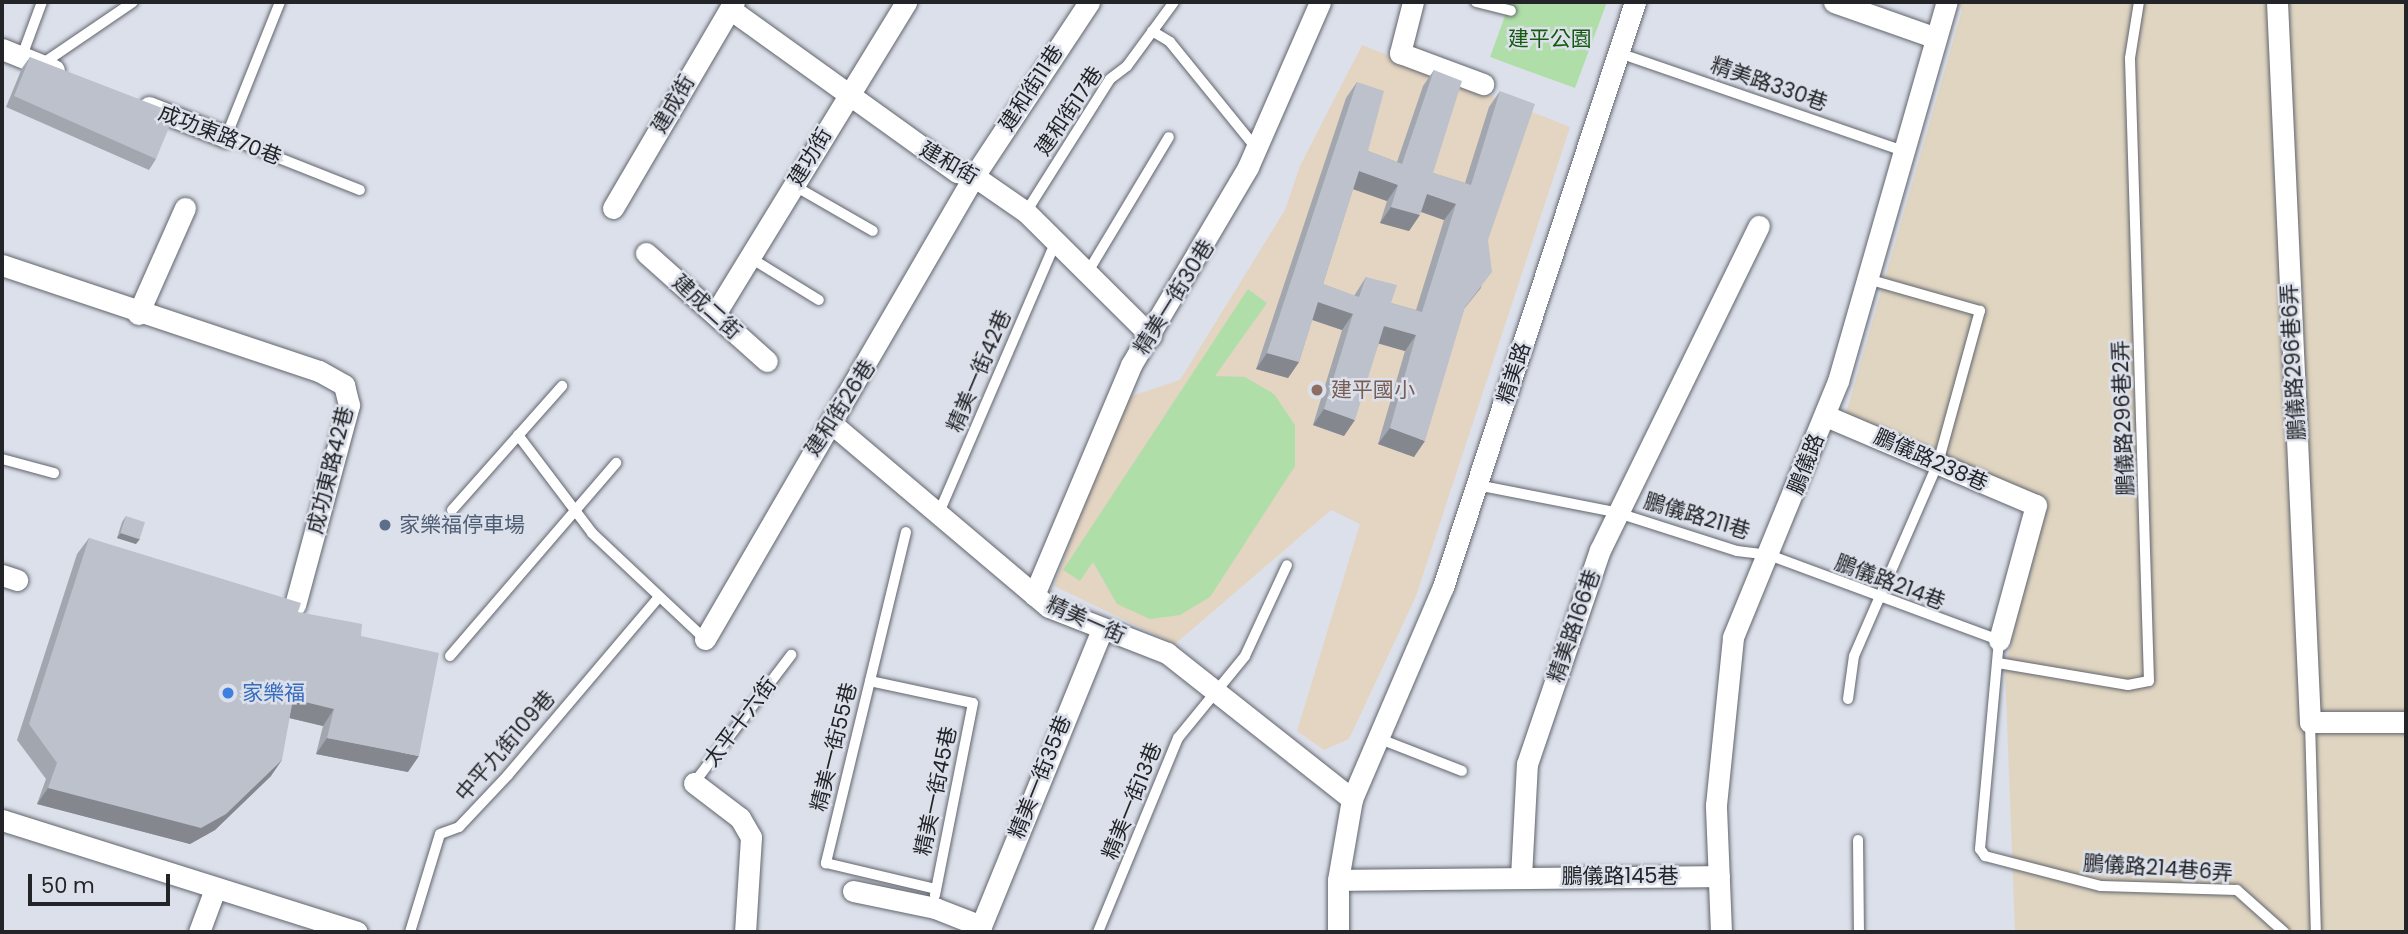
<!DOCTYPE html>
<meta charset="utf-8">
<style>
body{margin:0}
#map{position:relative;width:2408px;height:934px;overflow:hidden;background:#dce0ea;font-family:Poppins,"Noto Sans TC",sans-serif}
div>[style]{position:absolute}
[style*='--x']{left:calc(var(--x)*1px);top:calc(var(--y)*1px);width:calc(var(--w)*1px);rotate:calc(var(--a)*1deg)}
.industrial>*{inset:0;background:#e0d5c1}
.education>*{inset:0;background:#e4d4c2}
.green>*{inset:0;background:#afdea9}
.roads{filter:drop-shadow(0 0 2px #61656d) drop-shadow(0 0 2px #61656d)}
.service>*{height:10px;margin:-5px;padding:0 5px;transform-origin:5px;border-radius:5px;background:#fff}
.minor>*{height:21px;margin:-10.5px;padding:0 10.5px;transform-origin:10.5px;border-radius:10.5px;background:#fff}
.wall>*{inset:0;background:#a2a6af}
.shaded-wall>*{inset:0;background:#84878e}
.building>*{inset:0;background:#bcc1cb;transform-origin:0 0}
.dots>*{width:19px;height:19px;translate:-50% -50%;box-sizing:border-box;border:4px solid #dce0ea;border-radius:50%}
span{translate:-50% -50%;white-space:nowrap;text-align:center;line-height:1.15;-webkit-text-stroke:5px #dce0ea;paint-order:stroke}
.park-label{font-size:21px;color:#165a10}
.street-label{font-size:21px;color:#222427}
.education-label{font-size:21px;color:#785e54}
.left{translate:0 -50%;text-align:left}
.service-label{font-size:21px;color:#4e5e75}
.shop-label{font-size:21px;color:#366cbe}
.frame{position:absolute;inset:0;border:4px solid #222427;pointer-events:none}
.scale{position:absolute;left:28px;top:874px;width:142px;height:32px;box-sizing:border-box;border:4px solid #222427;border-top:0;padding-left:9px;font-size:21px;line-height:24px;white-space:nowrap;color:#222427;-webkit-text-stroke:5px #dce0ea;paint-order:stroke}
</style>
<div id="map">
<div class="industrial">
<div style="clip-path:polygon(1937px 2px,2406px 2px,2406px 932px,2015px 932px,2005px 669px,2044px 502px,1841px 431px,1962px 10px,1959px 4px,1940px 10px)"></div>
</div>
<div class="education">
<div style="clip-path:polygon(1362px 45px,1570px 127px,1416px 596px,1349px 739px,1324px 750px,1297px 731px,1360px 524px,1331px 510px,1175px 644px,1054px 586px,1122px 399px,1180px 380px,1285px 210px,1300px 166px)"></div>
</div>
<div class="green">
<div style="clip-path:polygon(1510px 2px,1607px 2px,1575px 88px,1490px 57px)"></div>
<div style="clip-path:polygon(1248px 289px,1267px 303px,1215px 376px,1245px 377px,1274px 394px,1295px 425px,1295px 466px,1210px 597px,1180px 615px,1150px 619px,1117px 604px,1093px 562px,1080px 581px,1063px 570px)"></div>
</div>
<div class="roads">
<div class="service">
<div style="--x:280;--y:2;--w:145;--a:111.8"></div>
<div style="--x:226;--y:137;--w:144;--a:21.6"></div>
<div style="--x:1476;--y:2;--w:36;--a:14"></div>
<div style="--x:1152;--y:31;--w:21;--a:31"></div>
<div style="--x:1170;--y:42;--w:136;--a:50.9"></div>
<div style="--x:1619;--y:53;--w:305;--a:19"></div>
<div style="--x:22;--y:56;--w:58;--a:-69.7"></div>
<div style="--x:42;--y:64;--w:110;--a:-34.3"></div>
<div style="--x:793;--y:185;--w:92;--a:29.9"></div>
<div style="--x:1026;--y:212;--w:157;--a:-57.7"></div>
<div style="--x:1110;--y:79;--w:21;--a:-37"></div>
<div style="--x:1127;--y:66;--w:79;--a:-53.7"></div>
<div style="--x:749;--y:257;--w:82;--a:31.6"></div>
<div style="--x:1089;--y:270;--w:155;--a:-59"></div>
<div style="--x:518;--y:435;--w:123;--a:52.9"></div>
<div style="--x:592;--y:533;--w:155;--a:43.2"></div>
<div style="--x:2;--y:459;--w:54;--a:15.1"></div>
<div style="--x:1477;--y:485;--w:141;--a:11.1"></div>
<div style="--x:1615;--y:512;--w:128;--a:17.7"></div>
<div style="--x:1737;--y:551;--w:32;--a:7"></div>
<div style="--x:1769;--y:555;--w:245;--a:20.3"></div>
<div style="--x:1999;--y:640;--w:210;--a:95.2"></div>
<div style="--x:1980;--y:849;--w:9;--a:54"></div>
<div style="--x:1985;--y:856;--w:120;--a:14.5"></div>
<div style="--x:2101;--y:886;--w:136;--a:1.7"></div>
<div style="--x:2237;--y:890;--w:63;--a:41.8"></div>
<div style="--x:452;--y:510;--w:166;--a:-48.4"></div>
<div style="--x:938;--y:515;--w:298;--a:-66.7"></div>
<div style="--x:906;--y:532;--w:341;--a:103.6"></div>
<div style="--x:826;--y:863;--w:113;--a:13.3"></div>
<div style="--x:450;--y:656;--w:255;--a:-49.3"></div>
<div style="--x:1998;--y:663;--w:132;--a:9.6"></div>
<div style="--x:2128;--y:685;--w:21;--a:-11"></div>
<div style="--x:2149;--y:681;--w:623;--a:-91.75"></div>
<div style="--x:2130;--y:58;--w:57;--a:-80.9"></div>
<div style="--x:870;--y:681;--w:105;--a:12.1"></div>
<div style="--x:973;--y:703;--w:196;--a:101.2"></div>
<div style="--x:1848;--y:699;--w:43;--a:-82.1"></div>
<div style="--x:1854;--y:656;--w:210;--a:-66.5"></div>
<div style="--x:1938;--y:463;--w:158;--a:-74.6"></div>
<div style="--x:1980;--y:311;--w:116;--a:-164.1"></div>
<div style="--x:2310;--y:722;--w:210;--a:88.4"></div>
<div style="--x:1380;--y:739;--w:88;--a:21.3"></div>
<div style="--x:694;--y:783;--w:161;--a:-52.8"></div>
<div style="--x:1858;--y:840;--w:92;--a:89.4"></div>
<div style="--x:410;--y:932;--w:102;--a:-73"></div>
<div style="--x:440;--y:834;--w:20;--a:-20"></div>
<div style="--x:459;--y:827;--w:71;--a:-46.7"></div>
<div style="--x:508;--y:775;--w:233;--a:-49.7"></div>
<div style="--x:1098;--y:932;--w:210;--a:-67.6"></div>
<div style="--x:1178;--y:738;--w:106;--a:-50.7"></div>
<div style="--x:1245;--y:656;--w:100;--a:-65.2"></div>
</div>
<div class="minor">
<div style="--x:1413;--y:2;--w:53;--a:104.3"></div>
<div style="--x:1400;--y:53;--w:89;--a:20.5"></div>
<div style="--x:1834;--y:2;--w:108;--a:19.4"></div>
<div style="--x:2277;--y:2;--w:721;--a:87.38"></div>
<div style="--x:2310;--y:722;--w:96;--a:0"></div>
<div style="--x:730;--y:9;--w:279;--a:35.7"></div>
<div style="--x:957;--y:172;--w:17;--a:13"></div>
<div style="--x:974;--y:176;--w:63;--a:34.7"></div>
<div style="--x:1026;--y:212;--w:176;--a:44.8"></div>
<div style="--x:2;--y:49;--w:56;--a:22"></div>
<div style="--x:149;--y:107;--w:83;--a:21.3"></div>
<div style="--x:613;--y:208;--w:239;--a:-59.6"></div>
<div style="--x:646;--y:253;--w:162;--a:41.8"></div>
<div style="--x:2;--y:265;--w:334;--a:18.5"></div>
<div style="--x:319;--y:371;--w:29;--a:29"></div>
<div style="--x:344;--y:385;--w:21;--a:76"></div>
<div style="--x:349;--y:405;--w:207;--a:105.1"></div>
<div style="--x:138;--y:314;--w:116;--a:-66.1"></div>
<div style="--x:715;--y:314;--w:366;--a:-58.5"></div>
<div style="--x:1826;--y:416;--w:228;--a:23"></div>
<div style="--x:2036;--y:505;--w:140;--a:105.3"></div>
<div style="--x:831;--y:423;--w:285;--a:40.2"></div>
<div style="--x:1049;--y:607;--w:127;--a:21.3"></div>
<div style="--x:1167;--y:653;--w:236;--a:38.3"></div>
<div style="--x:2;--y:575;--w:16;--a:18"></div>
<div style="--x:1034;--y:595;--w:250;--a:-67.1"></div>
<div style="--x:1131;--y:365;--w:230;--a:-59.4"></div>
<div style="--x:1248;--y:167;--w:180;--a:-66.4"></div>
<div style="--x:705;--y:639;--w:535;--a:-59.84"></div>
<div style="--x:974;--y:176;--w:209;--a:-56.5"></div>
<div style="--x:694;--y:783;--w:58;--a:37.3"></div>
<div style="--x:740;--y:818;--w:22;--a:60"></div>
<div style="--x:751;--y:837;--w:95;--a:93.6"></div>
<div style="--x:2;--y:820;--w:372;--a:17.5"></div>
<div style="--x:1521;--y:877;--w:113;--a:-87"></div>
<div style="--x:1527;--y:764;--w:226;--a:-71.2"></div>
<div style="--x:1600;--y:550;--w:361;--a:-63.9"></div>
<div style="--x:1338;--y:880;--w:381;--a:-0.6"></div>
<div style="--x:853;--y:891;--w:84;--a:11.7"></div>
<div style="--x:935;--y:908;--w:49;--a:21.4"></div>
<div style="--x:981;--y:926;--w:7;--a:117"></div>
<div style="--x:981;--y:926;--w:320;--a:-67.8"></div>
<div style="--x:199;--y:932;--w:46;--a:-69.6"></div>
<div style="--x:1338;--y:932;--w:52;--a:-90"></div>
<div style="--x:1338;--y:880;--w:82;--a:-80.2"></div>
<div style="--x:1352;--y:799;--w:231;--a:-66.8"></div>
<div style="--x:1443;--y:587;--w:616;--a:-71.83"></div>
<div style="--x:1721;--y:932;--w:127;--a:-92.3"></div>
<div style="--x:1716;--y:805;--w:169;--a:-84.2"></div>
<div style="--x:1733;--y:637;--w:277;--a:-67.7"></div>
<div style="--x:1838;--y:381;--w:394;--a:-74"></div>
</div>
</div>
<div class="wall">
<div style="clip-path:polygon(30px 57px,156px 159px,149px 170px,6px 107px,22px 68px)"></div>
<div style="clip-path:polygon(evenodd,1434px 70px,1433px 173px,1465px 183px,1489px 107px,1500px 91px,1488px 240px,1481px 288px,1464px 309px,1414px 457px,1378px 444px,1405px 351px,1379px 343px,1344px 436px,1313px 425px,1342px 330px,1312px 320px,1299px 362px,1288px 378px,1256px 369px,1346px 98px,1357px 82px,1368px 151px,1397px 162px,1423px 86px,1434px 70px,1353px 189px,1387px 201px,1380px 223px,1409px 231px,1421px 212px,1444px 220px,1416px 310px,1391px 303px,1366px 277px,1354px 296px,1323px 284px,1353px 189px)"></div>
<div style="clip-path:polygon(126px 516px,136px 544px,117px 538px,122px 522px)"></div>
<div style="clip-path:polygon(89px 538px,361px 636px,408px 772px,316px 754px,323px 726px,289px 718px,271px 776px,215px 830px,190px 844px,37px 804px,46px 779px,17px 740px,77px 554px)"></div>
</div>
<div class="shaded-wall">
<div style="clip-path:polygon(1359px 171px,1398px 185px,1387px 201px,1347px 187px)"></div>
<div style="clip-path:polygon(1427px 194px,1456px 204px,1444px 220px,1416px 210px)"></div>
<div style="clip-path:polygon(1391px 207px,1420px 215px,1409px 231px,1380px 223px)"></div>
<div style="clip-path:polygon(1318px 302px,1353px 314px,1342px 330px,1307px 318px)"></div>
<div style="clip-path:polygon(1384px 326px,1416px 335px,1405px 351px,1373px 342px)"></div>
<div style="clip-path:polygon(1267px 353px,1299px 362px,1288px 378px,1256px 369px)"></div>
<div style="clip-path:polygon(1324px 409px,1355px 420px,1344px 436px,1313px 425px)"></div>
<div style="clip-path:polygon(1390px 428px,1425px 441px,1414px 457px,1378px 444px)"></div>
<div style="clip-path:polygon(121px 533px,140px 539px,136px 544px,117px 538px)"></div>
<div style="clip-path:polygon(293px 699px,334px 709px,323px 726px,281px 716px)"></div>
<div style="clip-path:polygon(327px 738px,419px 756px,408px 772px,316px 754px)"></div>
<div style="clip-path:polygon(282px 760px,271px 776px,215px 830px,190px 844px,37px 804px,48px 788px)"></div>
</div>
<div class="building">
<div style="clip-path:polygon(30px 57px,175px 113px,156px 159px,14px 96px)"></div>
<div style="clip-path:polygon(evenodd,1434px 70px,1462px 81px,1433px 173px,1471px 185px,1500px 91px,1535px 104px,1488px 240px,1492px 272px,1465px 307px,1425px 441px,1390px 428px,1416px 335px,1384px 326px,1355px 420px,1324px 409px,1353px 314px,1318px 302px,1299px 362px,1267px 353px,1357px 82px,1384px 91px,1368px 151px,1402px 164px,1434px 70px,1359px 171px,1398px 185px,1391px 207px,1420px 215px,1427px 194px,1456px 204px,1422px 312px,1391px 303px,1397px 285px,1366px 277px,1359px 297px,1323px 284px,1359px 171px)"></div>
<div style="left:126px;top:516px;width:20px;height:18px;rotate:18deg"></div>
<div style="clip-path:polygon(89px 538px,301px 603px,298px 612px,362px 624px,361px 636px,439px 653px,419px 756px,327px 738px,334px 709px,293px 699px,282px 760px,226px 814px,201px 828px,48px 788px,57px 763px,29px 724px)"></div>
</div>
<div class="dots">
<div style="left:1317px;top:390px;background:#8d6e63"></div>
<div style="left:385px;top:525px;background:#5c6f8a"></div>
<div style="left:228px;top:693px;background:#3f7fe0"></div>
</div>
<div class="park-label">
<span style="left:1550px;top:39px">建平公園</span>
</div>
<div class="street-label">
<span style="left:1769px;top:84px;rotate:19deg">精美路330巷</span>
<span style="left:1031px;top:88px;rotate:-57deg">建和街11巷</span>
<span style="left:673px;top:104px;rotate:-60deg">建成街</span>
<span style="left:1069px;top:111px;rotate:-56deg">建和街17巷</span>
<span style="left:220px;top:135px;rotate:21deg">成功東路70巷</span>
<span style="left:810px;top:157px;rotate:-59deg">建功街</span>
<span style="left:949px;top:163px;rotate:30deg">建和街</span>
<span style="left:1174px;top:297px;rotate:-58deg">精美一街30巷</span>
<span style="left:707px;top:307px;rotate:42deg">建成二街</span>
<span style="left:2293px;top:362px;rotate:-93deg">鵬儀路296巷6弄</span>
<span style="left:979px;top:371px;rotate:-67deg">精美一街42巷</span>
<span style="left:1514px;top:373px;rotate:-72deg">精美路</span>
<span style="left:840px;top:408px;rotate:-57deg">建和街26巷</span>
<span style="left:2123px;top:418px;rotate:-92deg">鵬儀路296巷2弄</span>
<span style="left:1931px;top:460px;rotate:24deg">鵬儀路238巷</span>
<span style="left:1806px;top:464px;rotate:-68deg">鵬儀路</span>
<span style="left:330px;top:470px;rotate:-76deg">成功東路42巷</span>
<span style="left:1697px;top:516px;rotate:17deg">鵬儀路211巷</span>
<span style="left:1890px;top:582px;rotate:21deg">鵬儀路214巷</span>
<span style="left:1086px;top:620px;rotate:24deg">精美一街</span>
<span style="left:1574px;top:626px;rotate:-71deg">精美路166巷</span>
<span style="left:740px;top:722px;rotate:-53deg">太平十六街</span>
<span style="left:505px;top:746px;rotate:-49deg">中平九街109巷</span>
<span style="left:834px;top:747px;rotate:-76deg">精美一街55巷</span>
<span style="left:1040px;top:777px;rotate:-68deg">精美一街35巷</span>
<span style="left:936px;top:791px;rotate:-78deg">精美一街45巷</span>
<span style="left:1132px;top:801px;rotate:-68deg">精美一街13巷</span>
<span style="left:2158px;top:868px;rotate:4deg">鵬儀路214巷6弄</span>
<span style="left:1620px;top:876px">鵬儀路145巷</span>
</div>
<div class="education-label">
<span class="left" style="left:1331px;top:390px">建平國小</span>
</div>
<div class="service-label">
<span class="left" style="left:399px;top:525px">家樂福停車場</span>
</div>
<div class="shop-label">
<span class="left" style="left:242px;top:693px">家樂福</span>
</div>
<div class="frame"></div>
<div class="scale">50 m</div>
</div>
